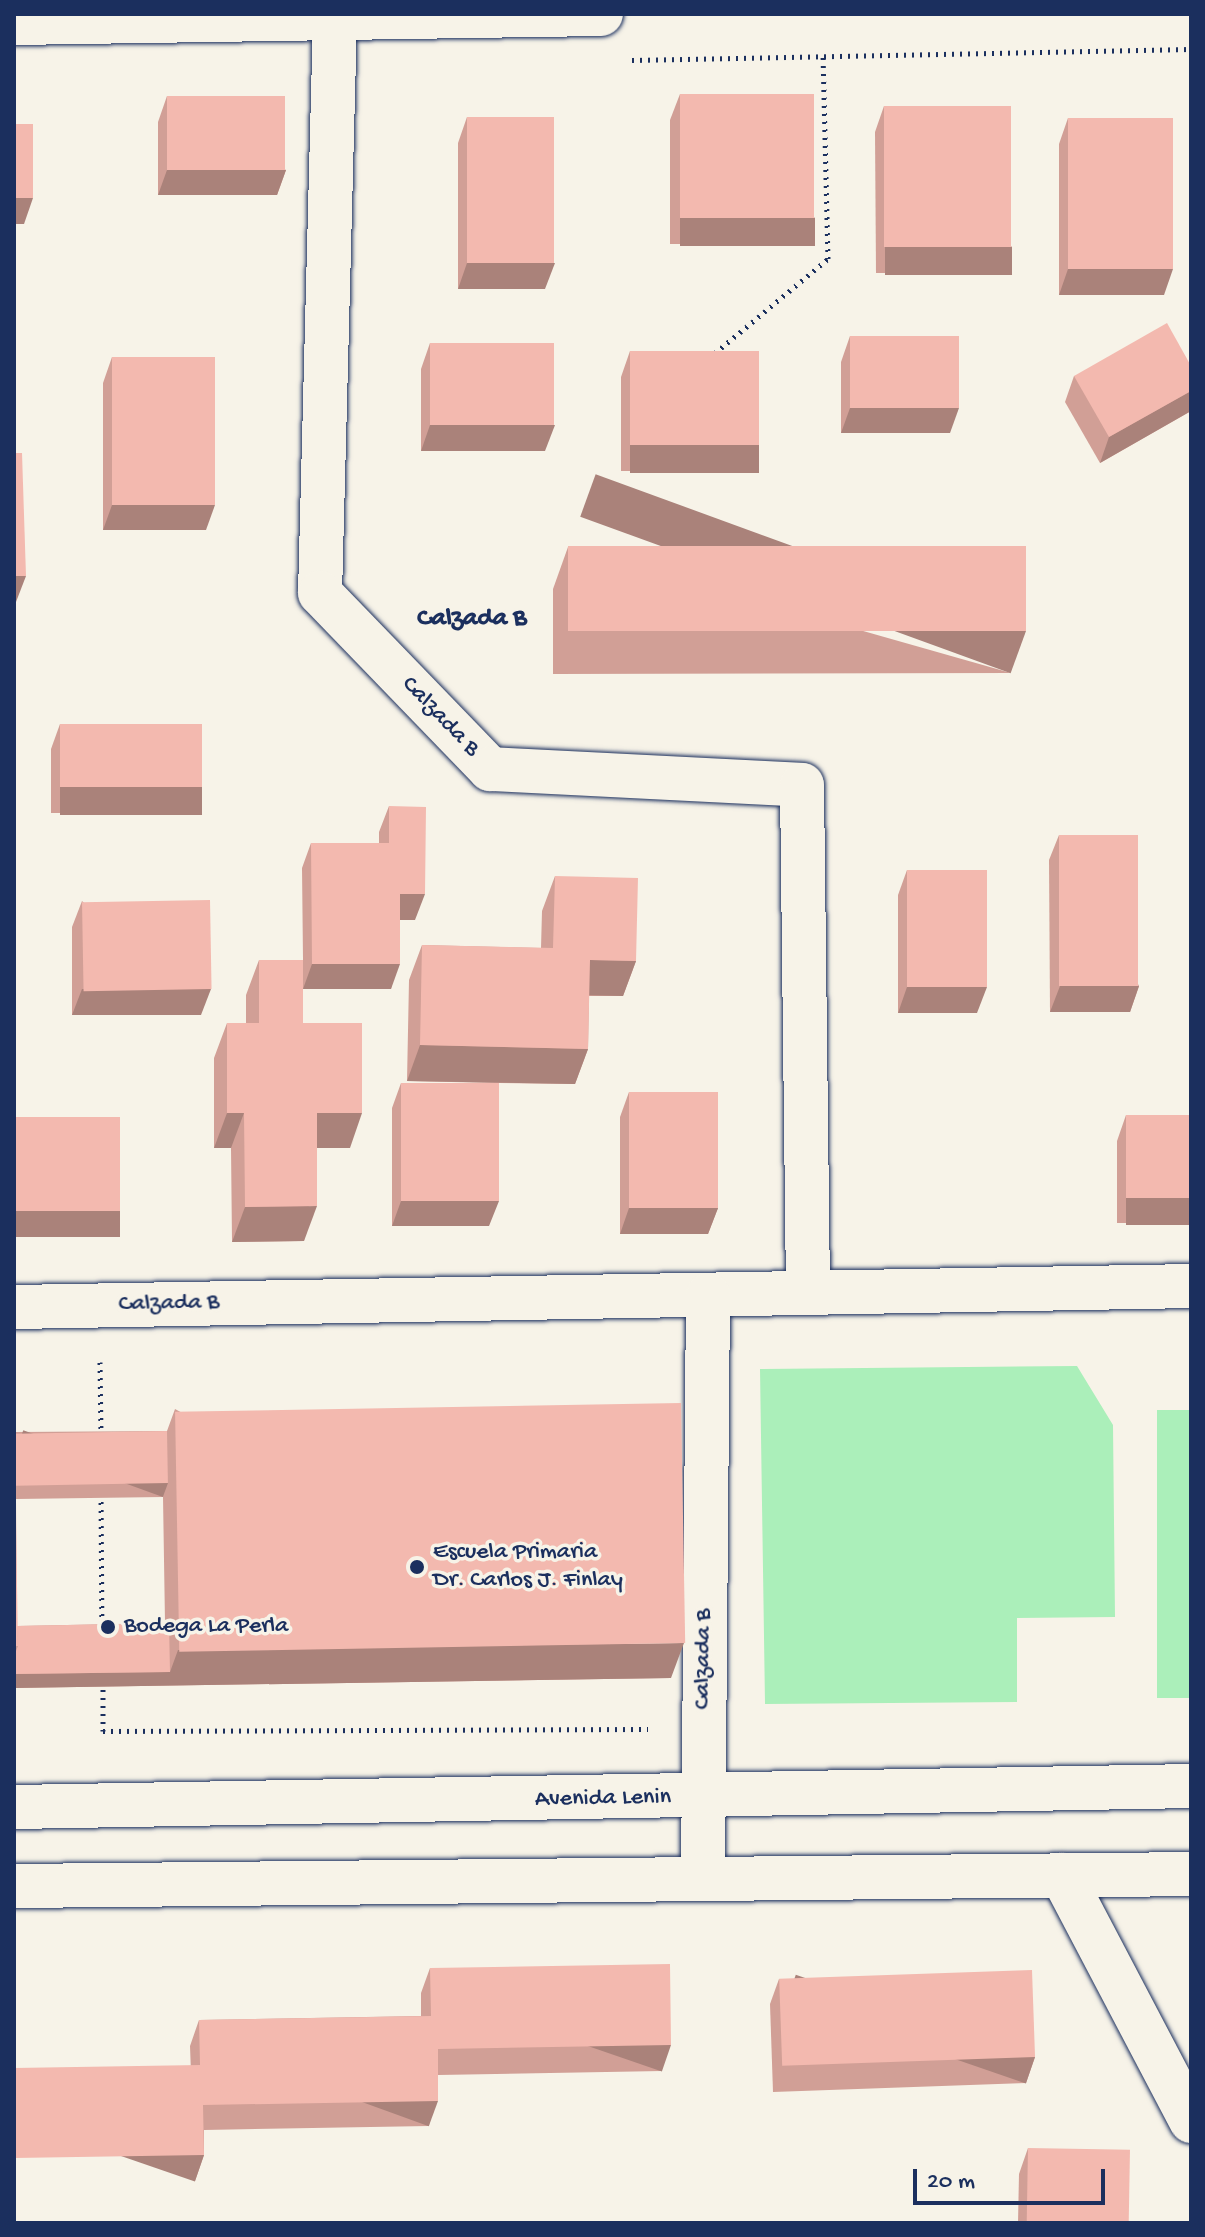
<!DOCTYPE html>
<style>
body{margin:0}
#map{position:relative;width:1205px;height:2237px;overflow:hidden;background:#f7f3e8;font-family:"Gochi Hand",sans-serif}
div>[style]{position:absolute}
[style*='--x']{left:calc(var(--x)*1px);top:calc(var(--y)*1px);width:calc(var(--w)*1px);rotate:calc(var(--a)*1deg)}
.green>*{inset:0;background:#abefba;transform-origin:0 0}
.path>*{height:5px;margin-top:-2.5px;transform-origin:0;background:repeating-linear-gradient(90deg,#1b2f5e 0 2px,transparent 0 8px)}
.roads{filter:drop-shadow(0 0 2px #1b2f5e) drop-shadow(0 0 2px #1b2f5e)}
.street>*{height:44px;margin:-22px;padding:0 22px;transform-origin:22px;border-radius:22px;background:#f7f3e8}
.secondary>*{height:44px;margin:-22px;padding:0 22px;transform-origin:22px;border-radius:22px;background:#f7f3e8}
.wall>*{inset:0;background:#d19f96}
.shaded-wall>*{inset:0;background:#aa827a;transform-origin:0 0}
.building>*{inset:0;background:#f3b9af;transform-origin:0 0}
.dots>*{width:22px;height:22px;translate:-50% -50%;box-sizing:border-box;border:4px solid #f7f3e8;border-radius:50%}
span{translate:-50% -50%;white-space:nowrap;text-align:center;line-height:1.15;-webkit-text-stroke:7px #f7f3e8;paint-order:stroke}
.street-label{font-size:24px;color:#1b2f5e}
.poi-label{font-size:24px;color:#1b2f5e}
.left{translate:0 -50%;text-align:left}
.neighbourhood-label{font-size:26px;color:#1b2f5e;font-weight:700}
.frame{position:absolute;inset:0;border:16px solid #1b2f5e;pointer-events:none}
.scale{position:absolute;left:913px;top:2169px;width:192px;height:36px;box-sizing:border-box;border:4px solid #1b2f5e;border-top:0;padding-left:10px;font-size:24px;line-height:28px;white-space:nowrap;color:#1b2f5e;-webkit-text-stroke:6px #f7f3e8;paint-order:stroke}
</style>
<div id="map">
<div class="green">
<div style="clip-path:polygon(1077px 1366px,1113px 1425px,1115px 1617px,1017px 1618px,1017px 1702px,765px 1704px,760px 1369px)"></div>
<div style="left:1191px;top:1410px;width:288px;height:34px;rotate:90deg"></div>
</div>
<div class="path">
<div style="--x:632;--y:60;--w:559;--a:-1.13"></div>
<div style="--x:715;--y:353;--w:147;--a:-39.8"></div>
<div style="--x:828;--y:259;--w:202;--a:-91.4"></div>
<div style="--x:100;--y:1362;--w:74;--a:89.2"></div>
<div style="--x:101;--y:1494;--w:134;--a:89.6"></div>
<div style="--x:103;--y:1682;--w:49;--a:90"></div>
<div style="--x:103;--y:1731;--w:545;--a:-0.21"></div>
</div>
<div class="roads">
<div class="street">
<div style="--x:335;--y:18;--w:575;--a:91.49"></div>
<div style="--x:320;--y:593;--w:245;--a:46"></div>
<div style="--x:490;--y:769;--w:312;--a:2.9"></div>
<div style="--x:802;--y:785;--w:508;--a:89.32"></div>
<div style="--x:14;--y:23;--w:587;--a:-0.88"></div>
<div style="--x:14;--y:1307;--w:1177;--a:-1.02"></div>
<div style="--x:1062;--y:1875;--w:278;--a:62.3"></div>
<div style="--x:703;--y:1878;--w:583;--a:-89.51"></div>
</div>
<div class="secondary">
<div style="--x:14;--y:1807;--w:1177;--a:-1.02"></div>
<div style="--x:14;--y:1886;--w:1177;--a:-0.58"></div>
</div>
</div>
<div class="wall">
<div style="clip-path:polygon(680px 94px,815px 218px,806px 244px,670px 244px,670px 120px)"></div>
<div style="clip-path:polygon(167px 96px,286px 170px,277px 195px,158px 195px,158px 122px)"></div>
<div style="clip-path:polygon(884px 106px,1012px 247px,1003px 273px,876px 273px,875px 132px)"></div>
<div style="clip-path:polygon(467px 117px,545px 289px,458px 289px,458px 143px)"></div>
<div style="clip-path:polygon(1068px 118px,1164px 295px,1059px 295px,1059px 144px)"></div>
<div style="clip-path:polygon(850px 336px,950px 433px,841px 433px,841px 362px)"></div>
<div style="clip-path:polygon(430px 343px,545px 451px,421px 451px,421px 369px)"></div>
<div style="clip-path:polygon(630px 351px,759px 445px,750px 471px,621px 471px,621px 377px)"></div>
<div style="clip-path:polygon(112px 357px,206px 530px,103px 530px,103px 383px)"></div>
<div style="clip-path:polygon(1191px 366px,1191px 411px,1100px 463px,1065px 402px,1074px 376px)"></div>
<div style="clip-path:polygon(568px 547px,1011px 673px,553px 674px,553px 589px)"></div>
<div style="clip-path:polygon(60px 724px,193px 813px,51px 813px,51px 749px)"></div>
<div style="clip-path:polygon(389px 806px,415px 920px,400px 920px,391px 989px,303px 989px,303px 1023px,350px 1148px,317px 1148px,304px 1241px,232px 1242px,231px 1148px,214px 1148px,214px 1058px,227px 1023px,246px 1023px,246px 995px,259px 960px,303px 960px,302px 868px,311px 843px,379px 843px,379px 832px)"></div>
<div style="clip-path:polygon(1059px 835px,1139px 986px,1130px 1012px,1050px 1012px,1049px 860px)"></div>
<div style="clip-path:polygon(907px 870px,977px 1013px,898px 1013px,898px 895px)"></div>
<div style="clip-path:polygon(555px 876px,636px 961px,623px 996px,589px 996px,588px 1049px,575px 1084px,499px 1083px,489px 1226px,392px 1226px,392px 1108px,401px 1083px,495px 1083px,407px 1081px,409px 980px,422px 945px,541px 948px,542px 911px)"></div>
<div style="clip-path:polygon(82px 901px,201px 1015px,72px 1015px,72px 927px)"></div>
<div style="clip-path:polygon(629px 1092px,718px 1208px,708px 1234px,620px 1234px,620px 1117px)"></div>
<div style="clip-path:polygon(1126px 1115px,1191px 1223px,1117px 1223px,1117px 1141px)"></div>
<div style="clip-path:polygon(evenodd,175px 1409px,671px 1678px,14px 1688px,15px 1432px,167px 1431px,175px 1409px,163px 1497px,165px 1623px,17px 1626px,16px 1499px,163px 1497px)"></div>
<div style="clip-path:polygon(430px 1968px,662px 2071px,438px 2075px,429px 2126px,204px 2130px,204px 2155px,195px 2181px,190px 2046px,199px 2020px,421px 2016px,421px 1993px)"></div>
<div style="clip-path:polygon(779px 1979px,1035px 2057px,1026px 2083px,773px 2092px,770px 2004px)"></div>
<div style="clip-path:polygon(1028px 2148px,1129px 2223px,1018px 2223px,1019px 2174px)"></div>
</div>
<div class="shaded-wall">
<div style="clip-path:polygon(167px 170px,286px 170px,277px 195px,158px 195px)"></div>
<div style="clip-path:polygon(14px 198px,33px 198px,24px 224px,14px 224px)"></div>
<div style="left:680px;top:218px;width:135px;height:28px"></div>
<div style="left:885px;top:247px;width:127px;height:28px"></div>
<div style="clip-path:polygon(467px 263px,555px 263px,545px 289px,458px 289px)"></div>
<div style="clip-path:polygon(1068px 269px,1173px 269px,1164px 295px,1059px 295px)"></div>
<div style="clip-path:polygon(1191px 391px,1191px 411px,1100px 463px,1109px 437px)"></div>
<div style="clip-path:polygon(850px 408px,959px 408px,950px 433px,841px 433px)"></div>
<div style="clip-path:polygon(430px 425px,555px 425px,545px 451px,421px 451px)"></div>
<div style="left:630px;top:445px;width:129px;height:28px"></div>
<div style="clip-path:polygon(112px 505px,215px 505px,206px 530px,103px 530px)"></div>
<div style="clip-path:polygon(14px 576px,26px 576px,16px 602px,14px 602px)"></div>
<div style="left:1026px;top:631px;width:45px;height:458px;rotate:110deg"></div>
<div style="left:60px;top:787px;width:142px;height:28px"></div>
<div style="clip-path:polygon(400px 894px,425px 894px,415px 920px,391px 920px)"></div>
<div style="clip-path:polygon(590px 960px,636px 961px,623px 996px,577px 995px)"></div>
<div style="clip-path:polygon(312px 964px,400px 964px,391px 989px,303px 989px)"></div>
<div style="clip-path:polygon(1060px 986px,1139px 986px,1130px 1012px,1050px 1012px)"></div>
<div style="clip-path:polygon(907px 987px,987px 987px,977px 1013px,898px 1013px)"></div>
<div style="clip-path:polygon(82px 989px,211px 989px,201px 1015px,72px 1015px)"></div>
<div style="clip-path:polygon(420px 1045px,588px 1049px,575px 1084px,407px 1081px)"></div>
<div style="clip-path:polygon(227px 1113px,244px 1113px,231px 1148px,214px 1148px)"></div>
<div style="clip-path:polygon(317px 1113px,362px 1113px,350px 1148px,304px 1148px)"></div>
<div style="left:1126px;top:1198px;width:65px;height:27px"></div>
<div style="clip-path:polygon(401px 1201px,499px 1201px,489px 1226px,392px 1226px)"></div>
<div style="clip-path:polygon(317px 1206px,304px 1241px,232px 1242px,245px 1207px)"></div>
<div style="clip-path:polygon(629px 1208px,718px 1208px,708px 1234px,620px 1234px)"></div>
<div style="left:14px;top:1211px;width:106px;height:26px"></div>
<div style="left:168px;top:1483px;width:15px;height:154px;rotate:110deg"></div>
<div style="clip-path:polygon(684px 1643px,671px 1678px,14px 1688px,14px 1674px,170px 1672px,178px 1650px)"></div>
<div style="left:671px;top:2045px;width:28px;height:233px;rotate:109deg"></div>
<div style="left:1035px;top:2057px;width:28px;height:253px;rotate:109deg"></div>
<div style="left:438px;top:2101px;width:27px;height:235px;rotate:110deg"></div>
<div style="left:204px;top:2155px;width:28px;height:190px;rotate:109deg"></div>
</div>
<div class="building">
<div style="left:680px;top:94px;width:134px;height:124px"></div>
<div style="left:167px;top:96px;width:118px;height:74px"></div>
<div style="left:884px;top:106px;width:127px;height:141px"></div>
<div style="left:467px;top:117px;width:87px;height:146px"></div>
<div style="left:1068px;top:118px;width:105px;height:151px"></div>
<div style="left:14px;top:124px;width:19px;height:74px"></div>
<div style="clip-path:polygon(1167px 323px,1191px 366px,1191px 391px,1109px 437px,1074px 376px)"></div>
<div style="left:850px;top:336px;width:109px;height:72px"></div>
<div style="left:430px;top:343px;width:124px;height:82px"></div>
<div style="left:630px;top:351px;width:129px;height:94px"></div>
<div style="left:112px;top:357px;width:103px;height:148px"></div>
<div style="clip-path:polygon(14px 453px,22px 453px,26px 576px,14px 576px)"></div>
<div style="left:1026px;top:546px;width:85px;height:458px;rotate:90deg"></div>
<div style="left:60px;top:724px;width:142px;height:63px"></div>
<div style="clip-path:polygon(389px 806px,426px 807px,425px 894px,400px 894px,400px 964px,312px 964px,311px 843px,389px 843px)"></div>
<div style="left:1059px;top:835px;width:79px;height:151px"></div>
<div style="left:907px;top:870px;width:80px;height:117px"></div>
<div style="clip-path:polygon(555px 876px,638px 878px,636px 961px,590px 960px,588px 1049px,420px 1045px,422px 945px,553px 948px)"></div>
<div style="left:210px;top:900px;width:89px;height:128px;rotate:89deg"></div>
<div style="clip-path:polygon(259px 960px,303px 960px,303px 1023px,362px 1023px,362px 1113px,317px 1113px,317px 1206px,245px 1207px,244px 1113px,227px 1113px,227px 1023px,259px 1023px)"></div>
<div style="left:401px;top:1083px;width:98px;height:118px"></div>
<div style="left:629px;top:1092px;width:89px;height:116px"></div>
<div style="left:1126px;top:1115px;width:65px;height:83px"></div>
<div style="left:14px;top:1117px;width:106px;height:94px"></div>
<div style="clip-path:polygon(14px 1403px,18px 1646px,14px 1646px)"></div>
<div style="left:681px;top:1403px;width:240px;height:506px;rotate:89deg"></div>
<div style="left:167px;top:1431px;width:52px;height:152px;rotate:89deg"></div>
<div style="clip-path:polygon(169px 1623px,170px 1672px,14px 1674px,14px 1656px,18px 1646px,17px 1626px)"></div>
<div style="clip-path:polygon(670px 1964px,671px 2045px,438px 2049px,438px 2101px,203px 2105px,204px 2155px,14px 2158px,14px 2068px,200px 2065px,199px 2020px,431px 2016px,430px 1968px)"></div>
<div style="left:1032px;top:1970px;width:87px;height:253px;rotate:88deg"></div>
<div style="left:1028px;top:2148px;width:102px;height:75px;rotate:1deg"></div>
</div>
<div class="dots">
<div style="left:417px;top:1567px;background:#1b2f5e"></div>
<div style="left:108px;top:1627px;background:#1b2f5e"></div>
</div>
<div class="street-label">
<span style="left:440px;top:717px;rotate:46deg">Calzada B</span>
<span style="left:169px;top:1304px;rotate:-1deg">Calzada B</span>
<span style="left:704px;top:1659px;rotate:-89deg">Calzada B</span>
<span style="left:603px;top:1799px;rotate:-1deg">Avenida Lenin</span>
</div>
<div class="poi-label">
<span class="left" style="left:433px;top:1567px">Escuela Primaria<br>Dr. Carlos J. Finlay</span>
<span class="left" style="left:124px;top:1627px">Bodega La Perla</span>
</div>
<div class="neighbourhood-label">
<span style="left:472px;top:620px">Calzada B</span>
</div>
<div class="frame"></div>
<div class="scale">20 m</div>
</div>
